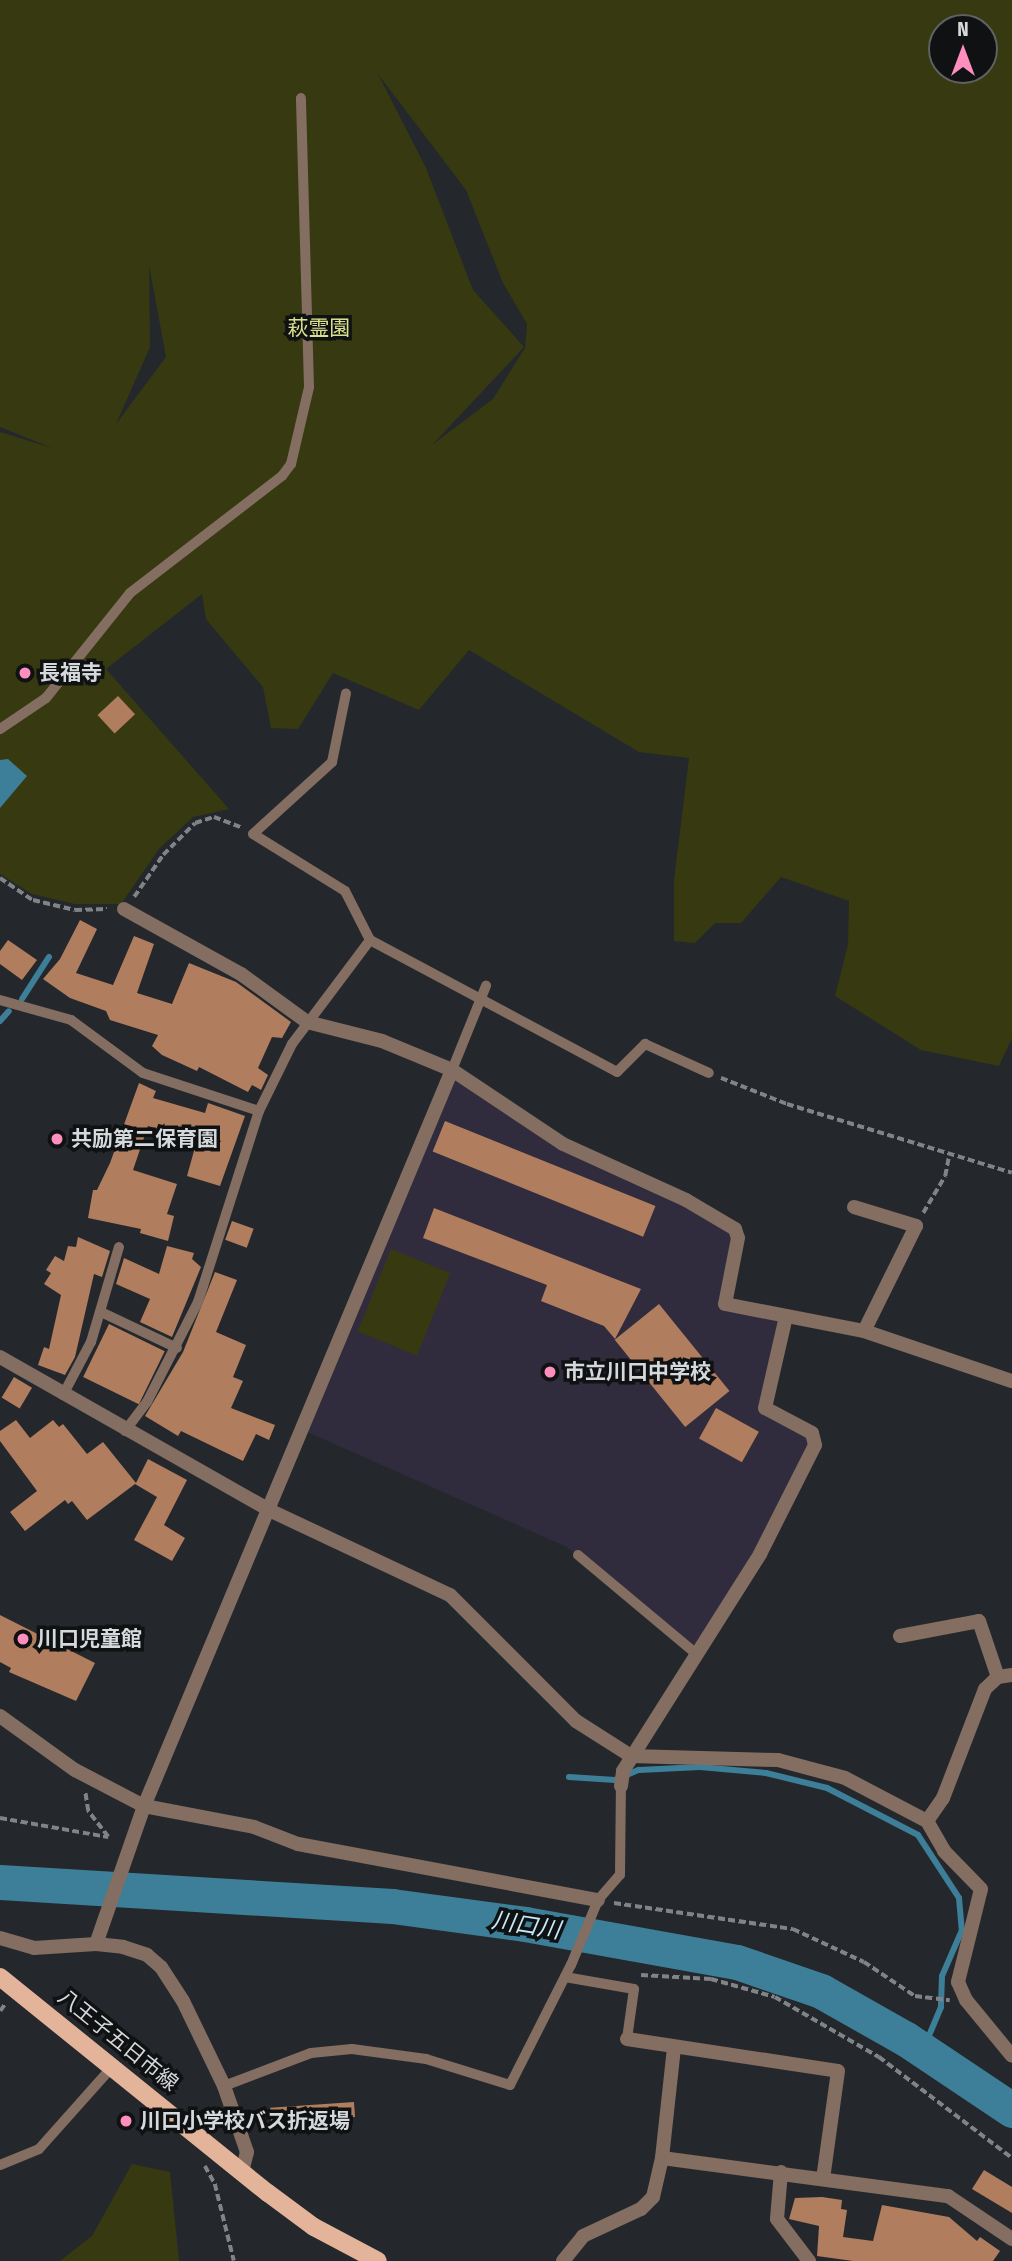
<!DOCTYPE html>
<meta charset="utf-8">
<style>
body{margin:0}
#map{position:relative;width:1012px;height:2261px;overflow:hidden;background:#24282c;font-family:"Fira Sans Condensed","Noto Sans JP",sans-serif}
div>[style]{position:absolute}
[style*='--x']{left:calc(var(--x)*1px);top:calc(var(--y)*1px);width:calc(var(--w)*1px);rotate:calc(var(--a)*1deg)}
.education>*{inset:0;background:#302c3d}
.green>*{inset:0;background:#373910;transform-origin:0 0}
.water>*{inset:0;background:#3d7f98}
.stream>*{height:6px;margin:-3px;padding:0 3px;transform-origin:3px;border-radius:3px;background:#3d7f98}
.river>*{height:35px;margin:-17.5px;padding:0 17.5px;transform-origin:17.5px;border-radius:17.5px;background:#3d7f98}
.building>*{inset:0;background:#b07d5e;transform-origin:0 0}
.path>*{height:3.5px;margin-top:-1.75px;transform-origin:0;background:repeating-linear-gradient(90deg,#808487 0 7px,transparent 0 10.5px)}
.lane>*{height:10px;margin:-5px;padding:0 5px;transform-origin:5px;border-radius:5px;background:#846d61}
.street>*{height:14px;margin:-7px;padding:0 7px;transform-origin:7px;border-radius:7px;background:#846d61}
.primary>*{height:18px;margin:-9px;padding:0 9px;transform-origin:9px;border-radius:9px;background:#e3b39a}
.dots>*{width:19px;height:19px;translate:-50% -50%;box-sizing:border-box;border:4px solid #0f1112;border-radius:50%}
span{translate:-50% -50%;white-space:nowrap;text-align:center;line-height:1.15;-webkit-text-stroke:7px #0f1112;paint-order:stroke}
.park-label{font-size:21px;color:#d9e08c}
.poi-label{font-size:21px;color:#d6d9db;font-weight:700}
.left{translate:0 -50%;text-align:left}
.street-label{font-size:21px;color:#d6d9db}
.water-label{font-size:23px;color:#c6eaf9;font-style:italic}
.north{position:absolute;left:928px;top:14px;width:70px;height:70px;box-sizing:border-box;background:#0f1112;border:2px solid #5f6162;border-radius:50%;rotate:0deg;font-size:19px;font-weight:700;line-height:28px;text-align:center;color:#d6d9db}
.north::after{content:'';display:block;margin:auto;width:24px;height:32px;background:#fd8ebe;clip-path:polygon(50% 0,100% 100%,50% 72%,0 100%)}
</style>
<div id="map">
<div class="education">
<div style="clip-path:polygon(452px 1070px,563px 1144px,735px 1229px,725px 1304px,786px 1316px,765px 1408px,812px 1433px,815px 1445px,695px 1653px,567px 1547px,303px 1430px)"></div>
</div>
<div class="green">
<div style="clip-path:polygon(evenodd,0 0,1012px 0,1012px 1038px,999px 1066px,921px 1050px,835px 996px,848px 944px,849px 901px,781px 877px,741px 923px,715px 923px,695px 943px,674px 941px,674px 880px,689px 758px,639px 752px,469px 650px,419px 710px,333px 673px,298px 729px,271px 728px,263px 687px,206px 619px,202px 594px,106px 669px,229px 809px,193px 817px,159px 849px,121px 904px,75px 904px,32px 894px,0 874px,0 432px,52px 448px,0 427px,0 0,942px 28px,984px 28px,984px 70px,942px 70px,942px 28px,0 0,378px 74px,466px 190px,503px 283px,527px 324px,525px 348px,493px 399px,432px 445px,524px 347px,473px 290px,426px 168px,378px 74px,0 0,149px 265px,166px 357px,116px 424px,150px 347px,149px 265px)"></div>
<div style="left:391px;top:1249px;width:64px;height:89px;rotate:22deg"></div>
<div style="clip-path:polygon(132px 2164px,170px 2172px,179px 2261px,60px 2261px,92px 2236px)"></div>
</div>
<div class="water">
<div style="clip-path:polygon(8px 759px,27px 776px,0 808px,0 760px)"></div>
</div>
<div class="stream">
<div style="--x:22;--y:999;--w:50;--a:-57.3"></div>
<div style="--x:0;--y:1021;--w:13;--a:-48"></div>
<div style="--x:569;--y:1777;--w:46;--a:3.7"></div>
<div style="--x:615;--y:1780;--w:26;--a:-23"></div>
<div style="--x:639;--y:1770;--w:61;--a:-2.8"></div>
<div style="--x:700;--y:1767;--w:66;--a:5.2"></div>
<div style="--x:766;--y:1773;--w:63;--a:13.8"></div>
<div style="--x:827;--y:1788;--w:102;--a:27.3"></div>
<div style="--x:918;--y:1835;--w:75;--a:56.9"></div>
<div style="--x:959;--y:1898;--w:32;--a:85"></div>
<div style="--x:962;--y:1930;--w:50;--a:113.5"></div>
<div style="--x:942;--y:1976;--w:31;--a:92"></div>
<div style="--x:941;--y:2007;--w:47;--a:112.7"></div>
</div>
<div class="river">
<div style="--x:0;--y:1882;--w:393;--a:3.5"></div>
<div style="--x:392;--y:1906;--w:134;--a:7.7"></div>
<div style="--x:525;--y:1924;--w:215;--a:10.2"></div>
<div style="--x:737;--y:1962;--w:89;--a:19"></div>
<div style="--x:821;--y:1991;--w:98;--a:29.5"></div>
<div style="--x:906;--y:2039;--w:128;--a:33.8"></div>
</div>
<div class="building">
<div style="left:118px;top:696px;width:25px;height:28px;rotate:47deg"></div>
<div style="clip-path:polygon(80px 920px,97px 929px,76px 973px,113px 985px,134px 936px,154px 944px,137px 993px,172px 1004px,189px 963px,236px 982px,291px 1022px,282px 1038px,272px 1037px,258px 1068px,268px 1075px,261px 1090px,252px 1085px,248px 1092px,199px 1067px,197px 1071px,162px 1055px,152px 1046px,158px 1035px,110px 1020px,106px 1011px,70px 998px,43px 979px,60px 959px)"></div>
<div style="clip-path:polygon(8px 940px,37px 960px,22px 980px,0 964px,0 951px)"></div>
<div style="clip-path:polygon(139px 1083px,156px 1091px,153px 1098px,205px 1113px,208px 1103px,245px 1116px,220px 1186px,187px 1176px,197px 1140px,148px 1126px,133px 1170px,177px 1184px,167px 1214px,174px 1216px,168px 1241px,140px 1233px,141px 1229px,88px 1218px,93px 1190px,97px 1190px,110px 1163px)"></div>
<div style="left:445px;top:1121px;width:227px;height:33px;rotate:22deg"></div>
<div style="clip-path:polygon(434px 1208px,641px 1289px,615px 1339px,604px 1326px,541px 1301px,547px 1285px,423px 1238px)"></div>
<div style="left:232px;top:1221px;width:23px;height:20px;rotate:20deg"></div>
<div style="clip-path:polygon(78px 1237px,110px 1251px,102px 1277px,94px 1274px,75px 1357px,65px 1375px,38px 1365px,44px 1347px,49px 1349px,61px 1295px,44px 1284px,51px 1273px,46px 1270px,55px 1256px,64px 1261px,68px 1246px,76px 1247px)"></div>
<div style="clip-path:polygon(167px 1246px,194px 1253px,192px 1259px,201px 1267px,172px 1337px,140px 1322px,150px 1299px,116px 1284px,124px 1258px,159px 1274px)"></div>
<div style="clip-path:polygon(215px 1272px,237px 1280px,216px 1332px,246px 1345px,233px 1377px,243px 1381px,231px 1408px,275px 1425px,269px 1440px,256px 1434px,243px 1461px,181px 1431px,178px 1436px,145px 1416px,183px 1352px)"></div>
<div style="left:659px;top:1304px;width:112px;height:57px;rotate:51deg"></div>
<div style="left:109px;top:1324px;width:62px;height:59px;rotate:26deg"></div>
<div style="left:14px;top:1377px;width:21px;height:24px;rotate:31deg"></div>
<div style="left:716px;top:1408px;width:49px;height:35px;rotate:29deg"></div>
<div style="clip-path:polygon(16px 1420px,30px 1438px,53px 1420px,59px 1427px,63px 1424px,87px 1454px,103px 1442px,136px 1483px,148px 1459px,187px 1480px,164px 1525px,185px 1538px,172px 1561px,134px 1540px,157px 1497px,135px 1484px,87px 1520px,72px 1501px,68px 1504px,65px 1500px,25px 1531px,10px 1512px,37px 1491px,0 1441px,0 1431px)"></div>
<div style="clip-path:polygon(0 1615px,95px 1663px,76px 1701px,9px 1672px,11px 1668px,0 1662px)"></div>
<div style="left:354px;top:2102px;width:15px;height:84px;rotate:86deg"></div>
<div style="clip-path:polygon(984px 2170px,1012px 2187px,1012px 2213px,972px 2189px)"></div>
<div style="clip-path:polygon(822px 2197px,842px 2200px,841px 2209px,847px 2210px,843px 2237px,873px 2241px,882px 2205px,949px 2217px,977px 2241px,980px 2237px,1000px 2251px,993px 2261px,853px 2261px,817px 2256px,819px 2226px,789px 2219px,795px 2198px)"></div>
</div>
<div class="path">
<div style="--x:0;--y:878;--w:40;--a:34"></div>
<div style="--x:33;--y:900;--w:43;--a:13.4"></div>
<div style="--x:75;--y:910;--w:32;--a:-2"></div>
<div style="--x:134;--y:897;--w:51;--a:-55.4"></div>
<div style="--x:163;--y:855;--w:45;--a:-45"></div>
<div style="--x:195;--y:823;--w:20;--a:-18"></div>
<div style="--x:214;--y:817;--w:30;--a:21"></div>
<div style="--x:721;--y:1078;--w:71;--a:21.5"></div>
<div style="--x:787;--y:1104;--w:235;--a:17"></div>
<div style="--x:923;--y:1213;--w:43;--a:-59.3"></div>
<div style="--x:945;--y:1176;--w:21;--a:-79"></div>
<div style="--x:0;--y:1818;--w:110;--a:10"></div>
<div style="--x:108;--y:1837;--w:33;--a:-128"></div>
<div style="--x:88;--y:1811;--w:18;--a:-99"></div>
<div style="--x:614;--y:1903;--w:181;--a:8.3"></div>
<div style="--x:793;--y:1929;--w:78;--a:24.9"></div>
<div style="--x:864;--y:1962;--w:61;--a:33.7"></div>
<div style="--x:915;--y:1996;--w:35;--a:7"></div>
<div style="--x:641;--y:1975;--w:70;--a:3.3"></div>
<div style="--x:711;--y:1979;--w:66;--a:15.7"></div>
<div style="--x:775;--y:1997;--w:120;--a:30"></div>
<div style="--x:879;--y:2057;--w:167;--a:37.2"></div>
<div style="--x:0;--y:2011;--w:9;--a:-54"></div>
<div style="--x:205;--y:2166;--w:21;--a:61"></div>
<div style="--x:215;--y:2184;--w:79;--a:76.1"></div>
</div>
<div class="lane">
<div style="--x:0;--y:729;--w:55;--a:-34"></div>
<div style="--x:46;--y:698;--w:134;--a:-51.3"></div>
<div style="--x:130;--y:593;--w:192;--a:-37.6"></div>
<div style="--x:282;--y:476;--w:15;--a:-53"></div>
<div style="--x:291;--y:464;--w:79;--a:-76.8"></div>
<div style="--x:309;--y:387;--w:289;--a:-91.6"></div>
<div style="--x:370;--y:940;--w:280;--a:28.1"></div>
<div style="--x:617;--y:1072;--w:40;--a:-45"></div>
<div style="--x:645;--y:1044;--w:70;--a:24.4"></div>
<div style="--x:0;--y:1000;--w:74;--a:15.7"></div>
<div style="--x:71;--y:1020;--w:89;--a:36.4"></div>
<div style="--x:143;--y:1073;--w:122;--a:18.1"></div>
<div style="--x:259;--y:1111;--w:75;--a:-63.8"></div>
<div style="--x:292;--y:1044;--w:130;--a:-53.1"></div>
<div style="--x:370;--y:940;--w:55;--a:-117"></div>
<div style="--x:345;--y:891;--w:108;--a:-148.2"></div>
<div style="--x:253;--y:834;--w:107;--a:-42.3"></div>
<div style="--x:332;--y:762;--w:70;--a:-78.5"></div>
<div style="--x:452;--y:1070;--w:91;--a:-68"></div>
<div style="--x:101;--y:1312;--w:84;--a:25.3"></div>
<div style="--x:63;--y:1395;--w:60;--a:-62.2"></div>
<div style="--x:91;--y:1342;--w:99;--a:-73.6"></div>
<div style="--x:125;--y:1431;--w:36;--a:-53"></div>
<div style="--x:147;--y:1402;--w:112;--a:-63"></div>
<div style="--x:198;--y:1302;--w:201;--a:-72.3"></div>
<div style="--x:578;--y:1555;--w:153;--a:39.9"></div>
<div style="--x:565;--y:1977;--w:70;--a:9.9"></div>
<div style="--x:634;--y:1989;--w:50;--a:98"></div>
<div style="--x:224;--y:2086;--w:93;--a:-20.8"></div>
<div style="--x:311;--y:2053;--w:41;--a:-5.6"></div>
<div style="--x:352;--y:2049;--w:75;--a:7.7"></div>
<div style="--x:426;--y:2059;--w:88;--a:17.2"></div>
<div style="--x:510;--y:2085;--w:135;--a:-63.1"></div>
<div style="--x:571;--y:1965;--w:70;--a:-67.4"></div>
<div style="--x:598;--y:1900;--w:33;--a:-49"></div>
<div style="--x:620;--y:1875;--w:89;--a:-89.4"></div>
<div style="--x:0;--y:2165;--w:42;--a:-22.3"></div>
<div style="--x:39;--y:2149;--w:111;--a:-48.3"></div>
</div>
<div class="street">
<div style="--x:124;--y:909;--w:134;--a:29.1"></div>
<div style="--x:241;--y:974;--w:82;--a:36"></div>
<div style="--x:307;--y:1022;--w:77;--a:14.2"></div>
<div style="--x:382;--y:1041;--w:76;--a:22.5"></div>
<div style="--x:452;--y:1070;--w:133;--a:33.7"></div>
<div style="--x:563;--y:1144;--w:135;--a:24.5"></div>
<div style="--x:686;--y:1200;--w:57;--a:30.6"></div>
<div style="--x:735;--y:1229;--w:9;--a:72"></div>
<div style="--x:738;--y:1238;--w:67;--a:101.1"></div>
<div style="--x:725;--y:1304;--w:142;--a:11"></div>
<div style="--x:864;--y:1331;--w:156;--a:18.7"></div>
<div style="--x:854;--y:1207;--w:65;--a:17"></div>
<div style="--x:916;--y:1226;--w:117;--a:116.3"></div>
<div style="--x:0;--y:1357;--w:309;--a:29.6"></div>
<div style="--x:269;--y:1510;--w:200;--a:25.2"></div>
<div style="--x:450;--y:1595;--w:178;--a:45"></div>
<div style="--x:576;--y:1721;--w:65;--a:32.5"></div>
<div style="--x:631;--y:1756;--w:147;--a:1.6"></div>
<div style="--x:778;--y:1760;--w:69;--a:15"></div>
<div style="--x:845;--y:1778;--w:93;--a:27.7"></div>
<div style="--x:927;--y:1821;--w:28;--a:-55"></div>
<div style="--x:943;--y:1798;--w:117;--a:-68.9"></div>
<div style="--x:985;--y:1689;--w:18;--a:-43"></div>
<div style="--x:998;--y:1677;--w:14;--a:-8"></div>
<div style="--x:900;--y:1636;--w:80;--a:-10.8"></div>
<div style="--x:979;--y:1621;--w:59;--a:71.3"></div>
<div style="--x:0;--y:1716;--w:92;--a:35.8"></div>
<div style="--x:75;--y:1770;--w:78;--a:27.6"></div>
<div style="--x:144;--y:1806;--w:112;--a:10.8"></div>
<div style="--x:254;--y:1827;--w:47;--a:21.1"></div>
<div style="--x:298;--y:1844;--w:305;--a:10.6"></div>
<div style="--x:621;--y:1786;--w:15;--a:-82"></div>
<div style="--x:623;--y:1771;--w:257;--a:-57.7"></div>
<div style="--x:760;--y:1554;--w:122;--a:-63.2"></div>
<div style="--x:815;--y:1445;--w:12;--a:-104"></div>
<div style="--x:812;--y:1433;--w:53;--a:-152"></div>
<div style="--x:765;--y:1408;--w:94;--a:-77.1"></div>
<div style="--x:927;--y:1821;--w:34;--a:60"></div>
<div style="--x:944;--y:1851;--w:53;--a:45.8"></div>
<div style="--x:981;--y:1889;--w:96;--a:103.9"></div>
<div style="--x:958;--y:1982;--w:20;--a:66"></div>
<div style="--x:966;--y:2000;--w:72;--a:50.6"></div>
<div style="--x:0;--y:1938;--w:35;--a:16"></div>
<div style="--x:34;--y:1948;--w:62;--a:-3.7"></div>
<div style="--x:96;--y:1944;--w:27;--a:6"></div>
<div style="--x:123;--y:1947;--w:25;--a:18"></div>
<div style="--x:147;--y:1955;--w:18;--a:41"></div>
<div style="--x:161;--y:1967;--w:40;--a:57.1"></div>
<div style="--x:183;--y:2001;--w:94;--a:64.2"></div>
<div style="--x:224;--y:2086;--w:70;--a:70.8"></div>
<div style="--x:247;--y:2152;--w:21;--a:104"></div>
<div style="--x:96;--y:1944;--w:146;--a:-70.8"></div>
<div style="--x:144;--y:1806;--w:798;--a:-67.29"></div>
<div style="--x:627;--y:2039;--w:213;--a:8.6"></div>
<div style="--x:838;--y:2071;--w:109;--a:97.9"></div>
<div style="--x:662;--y:2158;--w:111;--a:-83.8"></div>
<div style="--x:781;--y:2172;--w:47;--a:94.9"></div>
<div style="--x:777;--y:2219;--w:53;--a:52.7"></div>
<div style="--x:563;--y:2261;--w:32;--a:-51"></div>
<div style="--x:583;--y:2236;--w:64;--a:-25"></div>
<div style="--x:641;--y:2209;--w:17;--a:-45"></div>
<div style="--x:653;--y:2197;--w:40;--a:-77"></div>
<div style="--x:662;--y:2158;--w:289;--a:7.6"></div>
<div style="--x:948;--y:2196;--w:77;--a:33.9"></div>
</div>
<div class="primary">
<div style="--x:0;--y:1977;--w:344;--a:38.9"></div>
<div style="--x:268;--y:2193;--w:57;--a:36.5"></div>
<div style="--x:314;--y:2227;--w:72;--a:28"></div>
</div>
<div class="dots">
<div style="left:25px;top:673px;background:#fd8ebe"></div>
<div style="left:57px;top:1139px;background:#fd8ebe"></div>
<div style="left:550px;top:1372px;background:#fd8ebe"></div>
<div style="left:23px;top:1639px;background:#fd8ebe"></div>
<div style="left:126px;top:2121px;background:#fd8ebe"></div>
</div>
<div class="park-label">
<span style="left:319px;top:328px">萩霊園</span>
</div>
<div class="poi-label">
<span class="left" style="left:39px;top:673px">長福寺</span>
<span class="left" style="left:71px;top:1139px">共励第二保育園</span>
<span class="left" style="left:564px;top:1372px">市立川口中学校</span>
<span class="left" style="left:37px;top:1639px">川口児童館</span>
<span class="left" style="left:140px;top:2121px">川口小学校バス折返場</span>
</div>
<div class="street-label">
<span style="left:118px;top:2040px;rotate:39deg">八王子五日市線</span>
</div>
<div class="water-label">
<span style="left:526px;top:1925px;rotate:9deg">川口川</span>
</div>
<div class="north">N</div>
</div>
